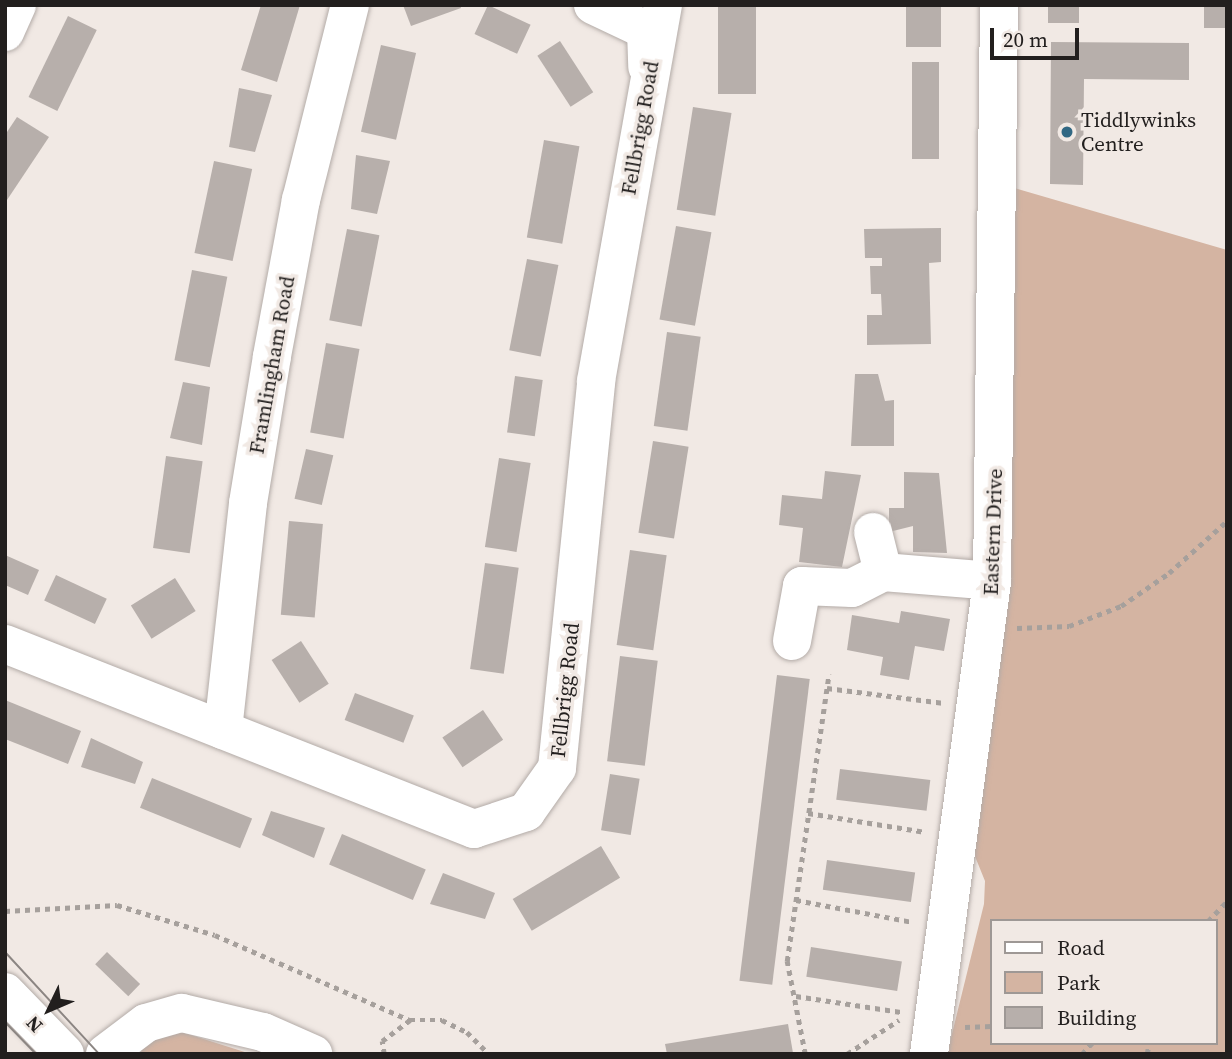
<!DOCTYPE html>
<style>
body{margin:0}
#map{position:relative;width:1232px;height:1059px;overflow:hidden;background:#f1e9e4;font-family:"Source Serif 4",serif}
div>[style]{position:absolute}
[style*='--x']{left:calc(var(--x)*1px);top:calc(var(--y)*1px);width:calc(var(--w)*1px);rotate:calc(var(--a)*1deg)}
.green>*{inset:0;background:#d4b4a2}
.building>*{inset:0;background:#b7afab;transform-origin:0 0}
.path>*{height:4.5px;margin-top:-2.25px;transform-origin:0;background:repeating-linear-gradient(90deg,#a6a09c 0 5px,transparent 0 10px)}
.roads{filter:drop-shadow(0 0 2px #b3aba7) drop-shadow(0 0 2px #b3aba7)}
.minor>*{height:38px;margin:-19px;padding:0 19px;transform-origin:19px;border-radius:19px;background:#fff}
.tram>*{height:2px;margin:-1px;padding:0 1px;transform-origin:1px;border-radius:1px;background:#8c8683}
.dots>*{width:19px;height:19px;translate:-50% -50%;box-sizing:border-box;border:4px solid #f1e9e4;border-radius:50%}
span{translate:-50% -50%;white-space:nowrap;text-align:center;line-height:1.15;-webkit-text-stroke:7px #f1e9e4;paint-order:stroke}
.poi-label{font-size:21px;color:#221f1e}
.left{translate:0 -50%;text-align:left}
.street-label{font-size:21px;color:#221f1e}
.frame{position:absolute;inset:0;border:7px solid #221f1e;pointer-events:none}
.legend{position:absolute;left:990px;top:919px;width:228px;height:126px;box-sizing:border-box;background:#f1e9e4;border:2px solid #9e9895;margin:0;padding:9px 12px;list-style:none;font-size:21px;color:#221f1e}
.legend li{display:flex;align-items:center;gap:14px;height:35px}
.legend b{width:35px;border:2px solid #9e9895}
.north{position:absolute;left:14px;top:975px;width:70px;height:70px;-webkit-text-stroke:5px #f1e9e4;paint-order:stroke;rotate:226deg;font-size:19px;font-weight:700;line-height:28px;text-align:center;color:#221f1e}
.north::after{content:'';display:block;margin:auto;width:24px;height:32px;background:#221f1e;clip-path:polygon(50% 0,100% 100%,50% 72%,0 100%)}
.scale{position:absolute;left:990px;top:28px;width:89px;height:32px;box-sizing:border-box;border:4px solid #221f1e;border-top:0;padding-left:9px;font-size:21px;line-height:24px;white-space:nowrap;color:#221f1e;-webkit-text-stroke:5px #f1e9e4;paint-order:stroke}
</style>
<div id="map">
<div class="green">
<div style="clip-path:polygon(evenodd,1011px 187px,1227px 250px,1227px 1054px,947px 1054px,984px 904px,985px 881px,974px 854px,1011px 187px,992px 921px,1216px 921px,1216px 1043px,992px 1043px,992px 921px)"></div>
<div style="clip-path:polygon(169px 1028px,251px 1054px,143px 1054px,137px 1046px)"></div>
</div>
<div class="building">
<div style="clip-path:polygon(261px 5px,300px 5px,277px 82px,241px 70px)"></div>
<div style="clip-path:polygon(403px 5px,460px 5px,461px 8px,411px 26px)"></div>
<div style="left:488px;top:5px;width:47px;height:32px;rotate:25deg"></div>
<div style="left:718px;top:5px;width:38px;height:89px"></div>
<div style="left:906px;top:5px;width:35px;height:42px"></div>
<div style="left:1048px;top:5px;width:31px;height:18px"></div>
<div style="left:1204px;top:5px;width:23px;height:23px"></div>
<div style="left:68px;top:16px;width:32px;height:90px;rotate:26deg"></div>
<div style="left:560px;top:41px;width:61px;height:27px;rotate:57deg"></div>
<div style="clip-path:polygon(1051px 42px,1189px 43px,1189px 80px,1084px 79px,1083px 185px,1050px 184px)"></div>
<div style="left:381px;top:45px;width:36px;height:89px;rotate:13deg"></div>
<div style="left:912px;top:62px;width:27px;height:97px"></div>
<div style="clip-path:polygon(239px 88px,272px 95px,255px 152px,229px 147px)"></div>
<div style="left:693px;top:107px;width:39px;height:104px;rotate:9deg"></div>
<div style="clip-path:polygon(17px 117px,49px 137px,5px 203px,5px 135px)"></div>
<div style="left:544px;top:140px;width:36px;height:99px;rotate:10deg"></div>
<div style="clip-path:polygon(356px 155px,390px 161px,377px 214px,351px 209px)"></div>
<div style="left:214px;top:161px;width:39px;height:94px;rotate:12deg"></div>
<div style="left:676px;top:226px;width:36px;height:95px;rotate:10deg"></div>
<div style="clip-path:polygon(941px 228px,941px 262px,929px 263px,931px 344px,867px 345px,867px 315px,882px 315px,881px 294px,871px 294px,870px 266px,882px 266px,882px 258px,865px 258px,864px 229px)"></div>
<div style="left:347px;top:229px;width:33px;height:93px;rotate:11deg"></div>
<div style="left:527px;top:259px;width:32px;height:93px;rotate:11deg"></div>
<div style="left:192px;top:270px;width:36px;height:92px;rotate:11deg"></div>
<div style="left:667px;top:332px;width:34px;height:95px;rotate:8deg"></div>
<div style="left:326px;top:343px;width:34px;height:91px;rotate:10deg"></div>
<div style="clip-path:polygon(855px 374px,878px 374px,885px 401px,894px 400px,894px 446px,851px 446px)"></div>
<div style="left:515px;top:376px;width:28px;height:57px;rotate:8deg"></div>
<div style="clip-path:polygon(183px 382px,210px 387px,202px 445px,170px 438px)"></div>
<div style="left:653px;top:441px;width:36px;height:93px;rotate:9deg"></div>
<div style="left:306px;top:449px;width:28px;height:51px;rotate:13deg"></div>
<div style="left:166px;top:456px;width:37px;height:93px;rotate:8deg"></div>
<div style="left:499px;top:458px;width:32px;height:90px;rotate:9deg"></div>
<div style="clip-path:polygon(825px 471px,861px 475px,842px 567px,799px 562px,803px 528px,779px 525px,782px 495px,822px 499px)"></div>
<div style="clip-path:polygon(904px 472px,939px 473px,947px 553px,913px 552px,913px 526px,889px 532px,889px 508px,904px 508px)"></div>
<div style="left:289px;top:521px;width:34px;height:94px;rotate:5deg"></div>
<div style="left:630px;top:550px;width:37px;height:96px;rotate:8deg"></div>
<div style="clip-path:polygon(5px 555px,39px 570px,28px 595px,5px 585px)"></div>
<div style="left:485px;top:563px;width:34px;height:107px;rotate:8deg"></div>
<div style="left:56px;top:575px;width:56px;height:28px;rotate:25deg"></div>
<div style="left:175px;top:578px;width:39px;height:52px;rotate:58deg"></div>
<div style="clip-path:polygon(901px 611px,950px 619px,944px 651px,915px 646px,909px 680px,880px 675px,883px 657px,847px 650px,852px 615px,899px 623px)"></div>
<div style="left:301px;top:641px;width:51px;height:35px;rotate:57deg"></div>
<div style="left:620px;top:656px;width:38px;height:106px;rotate:7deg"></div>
<div style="left:777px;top:675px;width:33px;height:308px;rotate:7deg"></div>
<div style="left:355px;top:693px;width:63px;height:29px;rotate:21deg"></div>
<div style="clip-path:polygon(5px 700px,81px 731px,68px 764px,5px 739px)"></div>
<div style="left:483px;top:710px;width:36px;height:49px;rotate:56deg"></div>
<div style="clip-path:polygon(91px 738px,143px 762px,135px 784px,81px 767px)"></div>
<div style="left:840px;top:769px;width:91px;height:31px;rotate:7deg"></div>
<div style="left:610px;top:774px;width:30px;height:57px;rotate:9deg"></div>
<div style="left:152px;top:778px;width:108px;height:32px;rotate:22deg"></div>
<div style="clip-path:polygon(271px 811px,325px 828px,314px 858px,262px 835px)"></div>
<div style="left:342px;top:834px;width:91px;height:33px;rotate:23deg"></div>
<div style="left:601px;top:846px;width:37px;height:103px;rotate:59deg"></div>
<div style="left:827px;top:860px;width:89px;height:30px;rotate:8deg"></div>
<div style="clip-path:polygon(443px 873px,495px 893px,485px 919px,430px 904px)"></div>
<div style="left:811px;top:947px;width:92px;height:30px;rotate:9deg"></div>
<div style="left:107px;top:952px;width:46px;height:17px;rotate:44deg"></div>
<div style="clip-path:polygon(788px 1024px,793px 1053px,667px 1054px,665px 1044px)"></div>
</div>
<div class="path">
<div style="--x:1017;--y:628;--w:52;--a:-2.2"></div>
<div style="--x:1069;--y:626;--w:56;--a:-21"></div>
<div style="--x:1121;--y:606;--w:58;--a:-34.5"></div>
<div style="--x:1169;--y:573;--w:78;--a:-41.9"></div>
<div style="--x:827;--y:688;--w:118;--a:7.3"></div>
<div style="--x:808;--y:813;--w:119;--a:9.2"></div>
<div style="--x:796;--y:900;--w:118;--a:10.7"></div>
<div style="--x:5;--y:911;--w:112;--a:-3.1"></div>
<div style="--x:117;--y:905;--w:102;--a:17"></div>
<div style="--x:215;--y:935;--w:213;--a:23.6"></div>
<div style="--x:410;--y:1020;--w:32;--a:0"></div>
<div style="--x:442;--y:1020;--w:28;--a:26"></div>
<div style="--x:467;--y:1032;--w:31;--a:45"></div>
<div style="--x:1208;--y:921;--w:28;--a:-46"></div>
<div style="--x:796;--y:996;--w:106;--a:8.7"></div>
<div style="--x:965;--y:1027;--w:27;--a:-2"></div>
<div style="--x:384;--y:1054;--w:13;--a:-99"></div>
<div style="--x:382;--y:1041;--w:35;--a:-37"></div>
<div style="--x:805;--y:1054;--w:95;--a:-101"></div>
<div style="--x:787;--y:961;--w:290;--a:-81.7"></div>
<div style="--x:847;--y:1054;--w:62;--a:-33.2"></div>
<div style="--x:1082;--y:1054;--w:15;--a:-48"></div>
<div style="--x:1147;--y:1054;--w:11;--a:-80"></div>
</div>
<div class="roads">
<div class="minor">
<div style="--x:593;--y:5;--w:59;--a:25.3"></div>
<div style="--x:646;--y:30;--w:37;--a:88"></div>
<div style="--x:5;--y:32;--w:30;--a:-66"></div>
<div style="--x:873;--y:532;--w:41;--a:76"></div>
<div style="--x:792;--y:641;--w:56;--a:-79.7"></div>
<div style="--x:802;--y:586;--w:50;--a:2.3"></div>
<div style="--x:852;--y:588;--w:35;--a:-27"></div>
<div style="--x:883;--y:572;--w:109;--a:4.7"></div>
<div style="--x:5;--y:644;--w:504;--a:21.53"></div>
<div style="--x:474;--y:829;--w:55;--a:-18.1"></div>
<div style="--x:526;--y:812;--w:54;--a:-54.8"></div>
<div style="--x:557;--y:768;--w:389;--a:-84.2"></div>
<div style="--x:596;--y:381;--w:382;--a:-79.9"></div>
<div style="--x:223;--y:730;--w:228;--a:-83.7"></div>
<div style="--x:248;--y:503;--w:149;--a:-80.7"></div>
<div style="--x:272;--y:356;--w:159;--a:-79.5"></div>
<div style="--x:301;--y:200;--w:201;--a:-75.9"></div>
<div style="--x:5;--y:992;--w:86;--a:45.9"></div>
<div style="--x:105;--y:1054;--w:51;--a:-37.1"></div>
<div style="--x:146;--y:1023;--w:37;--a:-16"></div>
<div style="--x:182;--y:1013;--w:83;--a:13.2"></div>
<div style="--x:263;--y:1032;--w:55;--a:23.7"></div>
<div style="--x:929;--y:1054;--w:477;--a:-82.4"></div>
<div style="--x:992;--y:581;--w:576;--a:-89.3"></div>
</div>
</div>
<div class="tram">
<div style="--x:5;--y:952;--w:139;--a:47.3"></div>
<div style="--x:5;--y:1022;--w:45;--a:45.9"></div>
</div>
<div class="dots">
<div style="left:1067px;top:132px;background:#316883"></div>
</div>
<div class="poi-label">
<span class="left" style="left:1081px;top:132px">Tiddlywinks<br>Centre</span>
</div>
<div class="street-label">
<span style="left:640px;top:128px;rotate:-80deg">Fellbrigg Road</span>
<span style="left:272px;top:365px;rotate:-80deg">Framlingham Road</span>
<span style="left:993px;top:532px;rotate:-88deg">Eastern Drive</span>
<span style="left:565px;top:690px;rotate:-84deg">Fellbrigg Road</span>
</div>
<div class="frame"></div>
<ul class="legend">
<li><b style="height:9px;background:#fff"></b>Road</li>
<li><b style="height:19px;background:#d4b4a2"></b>Park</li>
<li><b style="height:19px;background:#b7afab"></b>Building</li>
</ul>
<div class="north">N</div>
<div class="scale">20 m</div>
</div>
